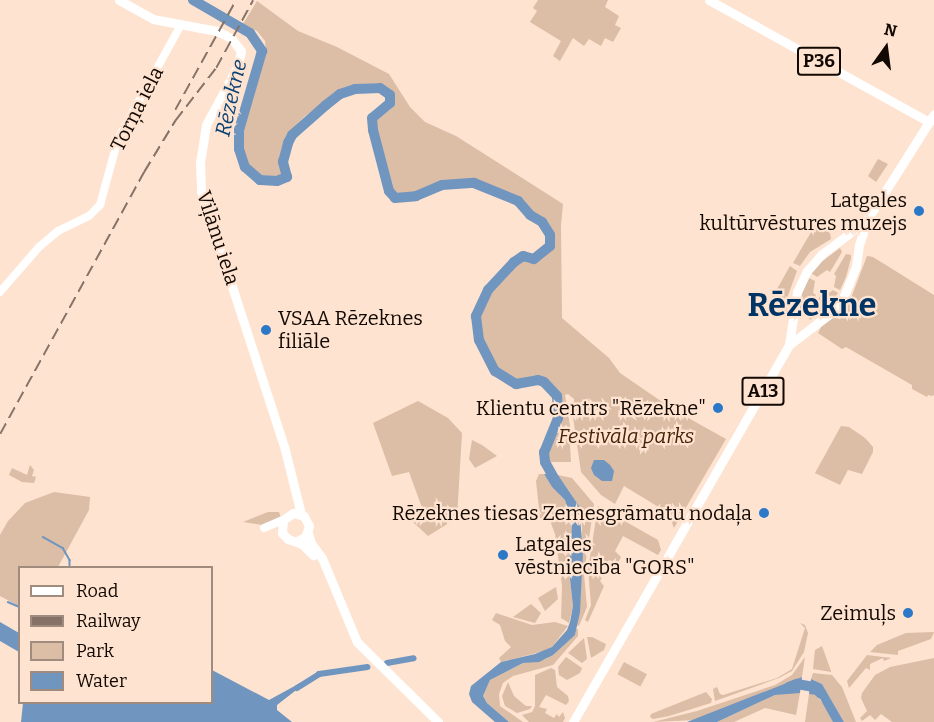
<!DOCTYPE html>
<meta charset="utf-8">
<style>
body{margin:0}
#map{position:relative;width:934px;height:722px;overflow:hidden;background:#fee3d0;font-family:Bitter,serif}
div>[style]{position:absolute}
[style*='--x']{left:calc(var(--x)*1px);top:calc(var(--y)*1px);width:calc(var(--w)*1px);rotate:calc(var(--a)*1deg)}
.green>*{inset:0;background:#dcbda6;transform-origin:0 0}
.water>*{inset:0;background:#7095bf}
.stream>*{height:1.5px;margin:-0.75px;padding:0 0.75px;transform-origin:0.75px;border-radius:0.75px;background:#7095bf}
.canal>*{height:6px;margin:-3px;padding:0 3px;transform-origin:3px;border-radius:3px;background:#7095bf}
.river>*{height:10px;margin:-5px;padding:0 5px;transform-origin:5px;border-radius:5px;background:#7095bf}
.minor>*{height:8px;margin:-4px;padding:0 4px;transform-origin:4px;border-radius:4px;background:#fff}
.major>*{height:9px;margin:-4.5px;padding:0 4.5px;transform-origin:4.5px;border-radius:4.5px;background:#fff}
.rail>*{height:1.5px;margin-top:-0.75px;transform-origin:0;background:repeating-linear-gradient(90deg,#867367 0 12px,transparent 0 18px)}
.dots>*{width:16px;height:16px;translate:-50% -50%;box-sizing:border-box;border:3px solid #fee3d0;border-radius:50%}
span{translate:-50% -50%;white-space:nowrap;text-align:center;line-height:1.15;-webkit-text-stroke:4.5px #fee3d0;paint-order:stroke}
.shield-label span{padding:2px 4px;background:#fee3d0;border:2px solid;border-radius:4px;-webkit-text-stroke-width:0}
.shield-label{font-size:18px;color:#130903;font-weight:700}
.street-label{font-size:20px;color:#130903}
.poi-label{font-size:20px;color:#130903}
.right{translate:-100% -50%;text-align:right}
.left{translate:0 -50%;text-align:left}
.park-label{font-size:20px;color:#452508;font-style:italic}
.water-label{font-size:21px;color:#094175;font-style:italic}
.town-label{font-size:32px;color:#003465;font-weight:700}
.legend{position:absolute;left:18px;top:566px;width:195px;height:138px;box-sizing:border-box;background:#fee3d0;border:2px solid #a08c7e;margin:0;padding:8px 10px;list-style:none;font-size:18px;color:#130903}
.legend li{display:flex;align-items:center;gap:12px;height:30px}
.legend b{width:30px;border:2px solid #a08c7e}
.north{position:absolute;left:856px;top:18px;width:60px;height:60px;-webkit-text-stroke:4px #fee3d0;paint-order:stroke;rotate:14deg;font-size:16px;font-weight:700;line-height:24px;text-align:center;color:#130903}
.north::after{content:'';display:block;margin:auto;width:21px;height:27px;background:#130903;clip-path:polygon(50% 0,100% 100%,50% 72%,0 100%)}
</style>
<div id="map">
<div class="green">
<div style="clip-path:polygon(538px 0,608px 0,605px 7px,619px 16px,615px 25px,621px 28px,613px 42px,605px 38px,601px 46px,589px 39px,584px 46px,573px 38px,560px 61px,553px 56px,561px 41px,530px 22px,537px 11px,533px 8px)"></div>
<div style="clip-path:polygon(257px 1px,298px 31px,337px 47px,389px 74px,410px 107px,425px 122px,456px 136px,563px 204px,561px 225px,562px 318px,609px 358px,620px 373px,674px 410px,726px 439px,674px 528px,672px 523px,675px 517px,624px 486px,615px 504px,601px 495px,581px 472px,573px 417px,574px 399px,568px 394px,565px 395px,573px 444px,570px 445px,571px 462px,545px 462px,546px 444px,557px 421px,558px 400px,554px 391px,538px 380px,522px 385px,507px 381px,490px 364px,478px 331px,480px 304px,498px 279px,523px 256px,534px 259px,547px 249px,550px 246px,550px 238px,542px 222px,530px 215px,518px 201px,474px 183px,442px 185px,416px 196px,395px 198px,389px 191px,372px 118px,390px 110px,394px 94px,383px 85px,345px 87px,305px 116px,287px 134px,280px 162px,283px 162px,287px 177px,252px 175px,239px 149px,239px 130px,266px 52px,265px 41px,257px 31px,243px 24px)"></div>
<div style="clip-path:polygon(878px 159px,888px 164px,876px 182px,868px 176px)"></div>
<div style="clip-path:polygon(817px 226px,830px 233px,831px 239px,810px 252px,800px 266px,793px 263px,814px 227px)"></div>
<div style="clip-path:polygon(840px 248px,842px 252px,830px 272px,827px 270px,817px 277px,811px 273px,820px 263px)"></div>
<div style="clip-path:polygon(846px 254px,851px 255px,851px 258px,846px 277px,840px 290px,834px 287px,836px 276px,834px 274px)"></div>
<div style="clip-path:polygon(867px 256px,873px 257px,934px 295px,934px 395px,932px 396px,928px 395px,927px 397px,912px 389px,912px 385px,846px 347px,842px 349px,818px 333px,821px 327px,843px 310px,851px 298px)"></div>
<div style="clip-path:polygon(790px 266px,797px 271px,787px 298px,787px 316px,768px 305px)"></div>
<div style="clip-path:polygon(809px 278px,815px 281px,813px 293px,816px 295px,804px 315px,799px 316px,801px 294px)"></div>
<div style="clip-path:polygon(833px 290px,838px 293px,831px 303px,810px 320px,808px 317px,820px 296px,823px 298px)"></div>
<div style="clip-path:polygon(418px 401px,448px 418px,462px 433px,457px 518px,428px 536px,413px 522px,424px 513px,409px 472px,392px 476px,373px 423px)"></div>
<div style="clip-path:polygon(841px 426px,849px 427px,865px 438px,873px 447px,873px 452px,862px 474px,848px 470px,840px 485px,815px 473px)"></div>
<div style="clip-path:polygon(472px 440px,482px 445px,497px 456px,475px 468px,469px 459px)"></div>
<div style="clip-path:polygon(30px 465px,34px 470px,32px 476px,36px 477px,34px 483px,22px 482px,9px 475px,12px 468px,27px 475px)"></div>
<div style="clip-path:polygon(539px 474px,544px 474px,552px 487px,565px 500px,572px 524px,569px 570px,573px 606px,569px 623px,561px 618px,562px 586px,555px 534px,549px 518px,540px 518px,536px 481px)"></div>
<div style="clip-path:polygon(558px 475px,572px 478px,594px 504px,584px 574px,587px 607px,579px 626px,577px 625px,581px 593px,582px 525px,579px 506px)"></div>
<div style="clip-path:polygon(54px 492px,90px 497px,89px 510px,58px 567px,20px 568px,19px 605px,17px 605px,0 596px,0 535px,8px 521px,25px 503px)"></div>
<div style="clip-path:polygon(598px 506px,658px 540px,661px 550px,658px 555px,623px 536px,615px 551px,621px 557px,618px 563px,609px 560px,598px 575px,602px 578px,600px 581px,604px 586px,588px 622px,585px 620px,591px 605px,588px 569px)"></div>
<div style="clip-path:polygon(268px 512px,279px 512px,281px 518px,263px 525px,243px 522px)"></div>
<div style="clip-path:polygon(556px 587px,558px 599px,545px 611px,538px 598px)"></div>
<div style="clip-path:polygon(531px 604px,541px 613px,535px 623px,513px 617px)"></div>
<div style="clip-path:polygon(496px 613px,532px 625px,555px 622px,568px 626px,552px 647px,544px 651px,501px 662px,499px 658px,511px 647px,505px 641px,500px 625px,492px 620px)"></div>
<div style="clip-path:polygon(800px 623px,805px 625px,808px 633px,804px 652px,792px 671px,779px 678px,715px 701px,713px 689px,717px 687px,720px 694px,723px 695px,777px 678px,792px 669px,805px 628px)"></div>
<div style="clip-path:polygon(576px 629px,578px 629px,578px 636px,553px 665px,513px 676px,503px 683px,499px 694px,500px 706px,523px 722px,509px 722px,487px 703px,483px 696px,490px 680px,523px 663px,546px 659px,575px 635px)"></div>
<div style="clip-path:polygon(934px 632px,931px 639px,898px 651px,898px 655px,870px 652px,877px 645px,906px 633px)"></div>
<div style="clip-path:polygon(587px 637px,592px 637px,606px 644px,604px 650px,591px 658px)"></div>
<div style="clip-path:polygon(584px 638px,587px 659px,582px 663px,568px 653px)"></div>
<div style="clip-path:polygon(822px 646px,831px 671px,831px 672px,813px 669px,815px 650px)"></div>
<div style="clip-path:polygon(867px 655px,891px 658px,884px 661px,883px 658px,870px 664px,870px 670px,866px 668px,849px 688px,847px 681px)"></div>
<div style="clip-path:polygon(566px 657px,582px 668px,580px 673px,567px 680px,559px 675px,558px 667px)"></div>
<div style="clip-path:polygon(805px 657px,802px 677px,795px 681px,696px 720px,653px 722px,697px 711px,775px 685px,792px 675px)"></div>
<div style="clip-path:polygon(934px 658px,934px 722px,892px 722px,881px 714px,875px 720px,870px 715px,862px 721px,860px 718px,867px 711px,861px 698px,862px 693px,875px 675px,890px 667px)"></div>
<div style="left:624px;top:662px;width:26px;height:14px;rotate:28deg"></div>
<div style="clip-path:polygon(551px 668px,555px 670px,557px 687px,568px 696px,569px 701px,566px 705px,546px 695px,539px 707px,547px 709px,545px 713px,554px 718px,557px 714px,559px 717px,563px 712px,565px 718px,563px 722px,529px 722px,522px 715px,532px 712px,535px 706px,535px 675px)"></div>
<div style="clip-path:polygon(813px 673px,832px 675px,842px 687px,856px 722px,844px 722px,822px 684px,811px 679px)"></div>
<div style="clip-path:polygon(508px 682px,514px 696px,526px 706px,532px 706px,530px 709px,517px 713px,505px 706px,502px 696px)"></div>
<div style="clip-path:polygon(706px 692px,712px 699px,711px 703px,669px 716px,653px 719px,650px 717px,651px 714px)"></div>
<div style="clip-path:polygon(787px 693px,800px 693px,796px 715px,765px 708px,734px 722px,717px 722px,775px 695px)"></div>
<div style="clip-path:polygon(814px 693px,826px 707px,833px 722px,805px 722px,809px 694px)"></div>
</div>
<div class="water">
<div style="clip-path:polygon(594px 460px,604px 460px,610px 465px,614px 471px,612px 481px,602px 481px,594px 475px,591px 468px)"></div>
<div style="clip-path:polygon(544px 474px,558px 475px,579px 506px,583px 552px,580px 612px,575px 635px,553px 655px,539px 662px,523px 663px,490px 680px,483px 696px,487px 703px,509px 722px,495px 722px,472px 702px,469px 694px,471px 686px,501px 662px,535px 654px,552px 647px,567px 630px,570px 622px,573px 606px,569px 570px,572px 524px,565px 500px,552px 487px)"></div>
<div style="clip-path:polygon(0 622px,19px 633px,19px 652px,0 641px)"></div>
<div style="clip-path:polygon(212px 670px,269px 700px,302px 682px,304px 684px,277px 705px,277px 710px,292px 722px,21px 722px,23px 703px,212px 702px)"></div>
<div style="clip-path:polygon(802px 677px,800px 693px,775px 695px,717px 722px,687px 722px)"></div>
<div style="clip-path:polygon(811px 679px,822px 684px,844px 722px,833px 722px,818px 695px,809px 694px)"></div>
</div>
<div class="stream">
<div style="--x:43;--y:537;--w:23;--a:29"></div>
<div style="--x:63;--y:548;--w:14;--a:60"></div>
<div style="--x:70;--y:560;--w:8;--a:90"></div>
<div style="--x:8;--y:602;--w:13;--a:23"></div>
</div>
<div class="canal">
<div style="--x:387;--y:663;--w:27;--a:-10"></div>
<div style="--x:297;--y:688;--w:26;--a:-32"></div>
<div style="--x:319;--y:674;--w:49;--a:-8.3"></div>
</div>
<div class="river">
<div style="--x:193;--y:0;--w:66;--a:30.1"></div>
<div style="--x:250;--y:33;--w:22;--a:56"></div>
<div style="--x:262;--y:51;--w:82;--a:106.2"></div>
<div style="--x:239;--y:130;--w:19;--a:90"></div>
<div style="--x:239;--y:149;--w:19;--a:72"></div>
<div style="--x:245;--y:167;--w:20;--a:41"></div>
<div style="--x:260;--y:180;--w:17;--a:3"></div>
<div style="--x:277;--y:181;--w:11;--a:-22"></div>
<div style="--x:287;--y:177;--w:16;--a:-105"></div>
<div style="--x:283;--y:162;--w:20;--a:-75"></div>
<div style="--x:288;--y:143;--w:9;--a:-63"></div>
<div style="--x:292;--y:135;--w:45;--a:-41.4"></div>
<div style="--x:326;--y:105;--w:18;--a:-38"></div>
<div style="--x:340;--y:94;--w:16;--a:-18"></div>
<div style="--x:355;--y:89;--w:25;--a:-2"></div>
<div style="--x:380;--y:88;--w:12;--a:35"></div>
<div style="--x:390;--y:95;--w:8;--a:90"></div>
<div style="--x:390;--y:103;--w:23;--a:140"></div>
<div style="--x:372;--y:118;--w:12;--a:85"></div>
<div style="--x:373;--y:130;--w:63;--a:75.3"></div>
<div style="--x:389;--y:191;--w:9;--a:49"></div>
<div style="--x:395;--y:198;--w:21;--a:-5"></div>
<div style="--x:416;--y:196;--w:28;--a:-23"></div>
<div style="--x:442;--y:185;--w:32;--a:-4"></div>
<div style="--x:474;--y:183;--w:48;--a:22.2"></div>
<div style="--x:518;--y:201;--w:18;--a:49"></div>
<div style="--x:530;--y:215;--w:14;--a:30"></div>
<div style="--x:542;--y:222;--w:15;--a:58"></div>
<div style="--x:550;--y:235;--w:11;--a:90"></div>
<div style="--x:550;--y:246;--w:21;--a:141"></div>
<div style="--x:534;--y:259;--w:11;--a:-165"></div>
<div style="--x:523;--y:256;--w:11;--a:146"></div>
<div style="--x:514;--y:262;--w:38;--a:133"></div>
<div style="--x:488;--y:290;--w:29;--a:115"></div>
<div style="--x:476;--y:316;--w:24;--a:83"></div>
<div style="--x:479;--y:340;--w:35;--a:63"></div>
<div style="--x:495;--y:371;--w:25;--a:32"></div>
<div style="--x:516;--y:384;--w:22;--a:-10"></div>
<div style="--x:538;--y:380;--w:6;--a:18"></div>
<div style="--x:544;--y:382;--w:19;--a:47"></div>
<div style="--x:557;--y:396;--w:22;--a:87"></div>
<div style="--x:558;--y:418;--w:37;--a:112"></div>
<div style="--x:544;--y:452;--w:10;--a:84"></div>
<div style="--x:545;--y:462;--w:26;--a:61"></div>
<div style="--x:789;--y:687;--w:9;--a:-21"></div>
<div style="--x:797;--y:684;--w:17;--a:10"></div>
<div style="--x:814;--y:687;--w:10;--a:45"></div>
</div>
<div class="minor">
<div style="--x:0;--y:292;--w:60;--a:-49.1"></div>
<div style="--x:39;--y:247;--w:25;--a:-40"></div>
<div style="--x:58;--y:231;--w:34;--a:-26"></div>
<div style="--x:89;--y:216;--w:16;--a:-45"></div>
<div style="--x:100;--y:205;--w:68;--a:-74.7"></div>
<div style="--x:118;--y:139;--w:130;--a:-61.1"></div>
<div style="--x:264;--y:528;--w:21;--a:-23"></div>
</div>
<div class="major">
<div style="--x:119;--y:0;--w:39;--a:29"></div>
<div style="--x:153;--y:19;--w:65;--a:10.6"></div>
<div style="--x:217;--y:31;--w:16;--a:27"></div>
<div style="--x:231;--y:38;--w:16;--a:52"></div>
<div style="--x:241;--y:51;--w:14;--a:102"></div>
<div style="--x:238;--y:65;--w:68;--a:118.1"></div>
<div style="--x:206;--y:125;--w:36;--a:99"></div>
<div style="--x:200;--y:161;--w:30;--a:88"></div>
<div style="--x:201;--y:191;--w:272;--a:72"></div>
<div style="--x:285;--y:450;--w:66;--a:76"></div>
<div style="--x:709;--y:0;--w:252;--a:29"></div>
<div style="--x:789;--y:345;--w:54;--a:-81.4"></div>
<div style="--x:797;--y:292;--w:23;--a:-65"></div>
<div style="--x:807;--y:271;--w:23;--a:-49"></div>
<div style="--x:822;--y:254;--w:56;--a:-37.1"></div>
<div style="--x:308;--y:533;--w:10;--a:73"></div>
<div style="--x:311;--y:543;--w:19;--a:54"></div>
<div style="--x:322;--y:558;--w:91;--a:67.4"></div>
<div style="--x:357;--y:642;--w:114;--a:44.6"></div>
<div style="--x:297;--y:541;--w:9;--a:-27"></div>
<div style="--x:305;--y:537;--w:12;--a:-70"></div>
<div style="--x:309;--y:526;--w:11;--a:-117"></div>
<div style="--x:304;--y:516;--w:11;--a:-165"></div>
<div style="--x:293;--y:513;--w:12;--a:145"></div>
<div style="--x:283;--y:520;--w:13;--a:94"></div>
<div style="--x:282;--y:533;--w:8;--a:45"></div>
<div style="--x:288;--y:539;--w:15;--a:20"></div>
<div style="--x:302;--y:544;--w:16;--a:45"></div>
<div style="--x:573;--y:722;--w:434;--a:-60.2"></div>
<div style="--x:789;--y:345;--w:49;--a:-37.6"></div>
<div style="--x:828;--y:315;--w:25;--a:-50"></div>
<div style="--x:844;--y:296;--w:32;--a:-68"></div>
<div style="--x:856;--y:266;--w:21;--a:-82"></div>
<div style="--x:859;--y:245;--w:26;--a:-72"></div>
<div style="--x:867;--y:220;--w:125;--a:-57.7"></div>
</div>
<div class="rail">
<div style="--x:175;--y:110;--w:126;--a:-61"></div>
<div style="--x:0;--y:434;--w:299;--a:-61.2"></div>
<div style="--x:144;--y:172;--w:60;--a:-58.7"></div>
<div style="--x:175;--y:121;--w:67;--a:-52.3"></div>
<div style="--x:216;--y:68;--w:77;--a:-61.4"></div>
</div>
<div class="dots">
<div style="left:919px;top:211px;background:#2b78c8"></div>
<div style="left:266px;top:330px;background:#2b78c8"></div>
<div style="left:718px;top:408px;background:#2b78c8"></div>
<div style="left:764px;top:513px;background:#2b78c8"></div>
<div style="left:503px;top:555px;background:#2b78c8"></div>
<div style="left:908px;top:613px;background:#2b78c8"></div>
</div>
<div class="shield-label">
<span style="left:819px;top:61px">P36</span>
<span style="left:763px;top:391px">A13</span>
</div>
<div class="street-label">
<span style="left:137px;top:109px;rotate:-63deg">Torņa iela</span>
<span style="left:218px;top:238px;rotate:72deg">Viļānu iela</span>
</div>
<div class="poi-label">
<span class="right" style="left:907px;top:212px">Latgales<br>kultūrvēstures muzejs</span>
<span class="left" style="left:278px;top:330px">VSAA Rēzeknes<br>filiāle</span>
<span class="right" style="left:706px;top:408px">Klientu centrs "Rēzekne"</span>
<span class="right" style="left:752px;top:513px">Rēzeknes tiesas Zemesgrāmatu nodaļa</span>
<span class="left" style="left:515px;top:556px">Latgales<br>vēstniecība "GORS"</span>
<span class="right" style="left:896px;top:613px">Zeimuļs</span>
</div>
<div class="park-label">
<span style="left:626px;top:436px">Festivāla parks</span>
</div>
<div class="water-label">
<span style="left:231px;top:98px;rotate:-77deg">Rēzekne</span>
</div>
<div class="town-label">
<span style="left:812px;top:305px">Rēzekne</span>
</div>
<ul class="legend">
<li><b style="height:8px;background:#fff"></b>Road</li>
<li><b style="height:8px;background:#867367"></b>Railway</li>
<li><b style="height:16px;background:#dcbda6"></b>Park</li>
<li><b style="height:16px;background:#7095bf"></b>Water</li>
</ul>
<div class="north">N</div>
</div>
